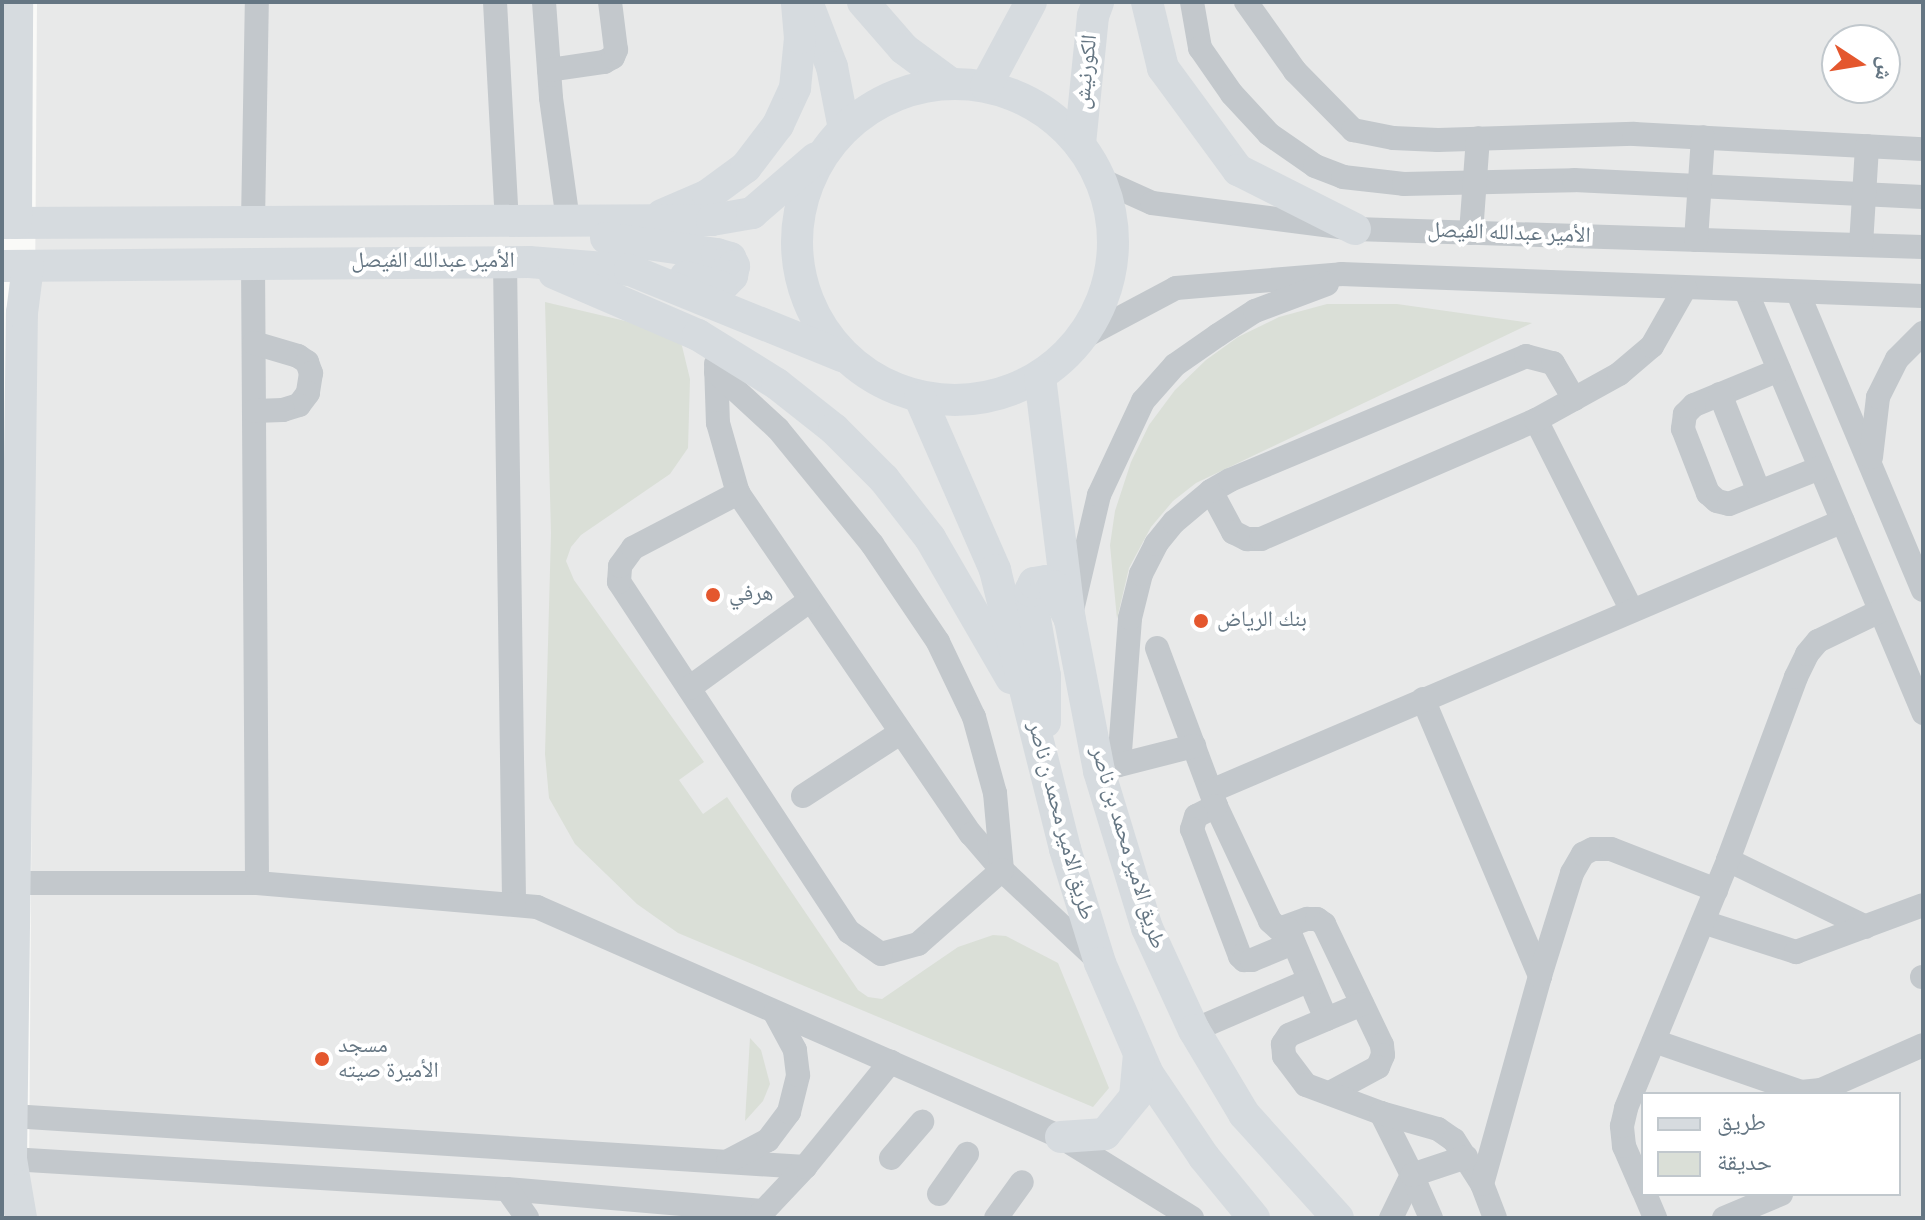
<!DOCTYPE html>
<meta charset="utf-8">
<style>
body{margin:0}
#map{position:relative;width:1925px;height:1220px;overflow:hidden;background:#fafaf8;font-family:Overpass,"Noto Naskh Arabic",sans-serif}
div>[style]{position:absolute}
[style*='--x']{left:calc(var(--x)*1px);top:calc(var(--y)*1px);width:calc(var(--w)*1px);rotate:calc(var(--a)*1deg)}
.built>*{inset:0;background:#e8e9e9}
.green>*{inset:0;background:#dadfd7}
.minor>*{height:24px;margin:-12px;padding:0 12px;transform-origin:12px;border-radius:12px;background:#c3c8cc}
.major>*{height:32px;margin:-16px;padding:0 16px;transform-origin:16px;border-radius:16px;background:#d6dbdf}
.major>.ring{margin:-16px;padding:0;box-sizing:content-box;background:none;border:32px solid #d6dbdf;border-radius:50%}
.dots>*{width:22px;height:22px;translate:-50% -50%;box-sizing:border-box;border:4px solid #fff;border-radius:50%}
span{translate:-50% -50%;white-space:nowrap;text-align:center;line-height:1.15;-webkit-text-stroke:8px #fff;paint-order:stroke}
.street-label{font-size:22px;color:#657683}
.poi-label{font-size:22px;color:#657683}
.left{translate:0 -50%;text-align:left}
.frame{position:absolute;inset:0;border:4px solid #657683;pointer-events:none}
.legend{position:absolute;left:1641px;top:1092px;width:260px;height:104px;box-sizing:border-box;background:#fff;border:2px solid #c1c8cd;margin:0;padding:10px 14px;list-style:none;font-size:24px;color:#657683}
.legend li{display:flex;align-items:center;gap:16px;height:40px}
.legend b{width:40px;border:2px solid #c1c8cd}
.north{position:absolute;left:1821px;top:24px;width:80px;height:80px;box-sizing:border-box;background:#fff;border:2px solid #c1c8cd;border-radius:50%;rotate:102deg;font-size:22px;font-weight:700;line-height:32px;text-align:center;color:#657683}
.north::after{content:'';display:block;margin:auto;width:28px;height:36px;background:#e4572e;clip-path:polygon(50% 0,100% 100%,50% 72%,0 100%)}
</style>
<div id="map">
<div class="built">
<div style="clip-path:polygon(evenodd,37px 2px,1923px 2px,1923px 1218px,34px 1218px,29px 1185px,37px 2px,1837px 40px,1885px 40px,1885px 88px,1837px 88px,1837px 40px,37px 2px,1643px 1094px,1899px 1094px,1899px 1194px,1643px 1194px,1643px 1094px)"></div>
</div>
<div class="green">
<div style="clip-path:polygon(545px 302px,676px 333px,682px 346px,690px 379px,688px 448px,670px 474px,581px 535px,571px 547px,566px 561px,574px 580px,704px 762px,679px 780px,703px 814px,727px 797px,858px 990px,868px 997px,882px 999px,958px 947px,993px 935px,1006px 936px,1058px 963px,1109px 1088px,1093px 1107px,678px 933px,637px 904px,575px 844px,549px 798px,545px 754px,551px 533px)"></div>
<div style="clip-path:polygon(1327px 304px,1397px 304px,1532px 323px,1196px 483px,1173px 501px,1151px 527px,1129px 568px,1117px 619px,1110px 545px,1115px 511px,1131px 462px,1149px 425px,1175px 390px,1206px 360px,1238px 337px,1279px 317px)"></div>
<div style="clip-path:polygon(750px 1038px,761px 1050px,770px 1084px,763px 1101px,745px 1121px)"></div>
</div>
<div class="minor">
<div style="--x:495;--y:2;--w:219;--a:86.9"></div>
<div style="--x:544;--y:2;--w:96;--a:85.8"></div>
<div style="--x:551;--y:98;--w:123;--a:82.1"></div>
<div style="--x:1192;--y:2;--w:47;--a:80.1"></div>
<div style="--x:1200;--y:48;--w:56;--a:55.2"></div>
<div style="--x:1232;--y:94;--w:54;--a:47.2"></div>
<div style="--x:1269;--y:134;--w:56;--a:34.8"></div>
<div style="--x:1315;--y:166;--w:30;--a:21"></div>
<div style="--x:1343;--y:177;--w:61;--a:6.5"></div>
<div style="--x:1404;--y:184;--w:170;--a:-1.3"></div>
<div style="--x:1574;--y:180;--w:349;--a:2.8"></div>
<div style="--x:1246;--y:2;--w:85;--a:54.6"></div>
<div style="--x:1295;--y:71;--w:83;--a:45.5"></div>
<div style="--x:1353;--y:130;--w:41;--a:11.3"></div>
<div style="--x:1393;--y:138;--w:45;--a:2.5"></div>
<div style="--x:1438;--y:140;--w:196;--a:-1.8"></div>
<div style="--x:1634;--y:134;--w:289;--a:3"></div>
<div style="--x:549;--y:70;--w:56;--a:-8.3"></div>
<div style="--x:604;--y:62;--w:10;--a:-29"></div>
<div style="--x:613;--y:57;--w:8;--a:-67"></div>
<div style="--x:616;--y:50;--w:48;--a:-97.1"></div>
<div style="--x:1101;--y:180;--w:56;--a:24.3"></div>
<div style="--x:1152;--y:203;--w:205;--a:7.3"></div>
<div style="--x:1355;--y:229;--w:568;--a:1.82"></div>
<div style="--x:253;--y:222;--w:220;--a:-89"></div>
<div style="--x:1471;--y:233;--w:95;--a:-85.8"></div>
<div style="--x:1696;--y:240;--w:103;--a:-86.1"></div>
<div style="--x:1861;--y:245;--w:99;--a:-86.5"></div>
<div style="--x:253;--y:262;--w:621;--a:89.63"></div>
<div style="--x:505;--y:263;--w:640;--a:89.19"></div>
<div style="--x:1746;--y:291;--w:458;--a:67.2"></div>
<div style="--x:1798;--y:293;--w:322;--a:67.2"></div>
<div style="--x:1082;--y:338;--w:106;--a:-28"></div>
<div style="--x:1176;--y:288;--w:166;--a:-4.8"></div>
<div style="--x:1341;--y:274;--w:582;--a:2.16"></div>
<div style="--x:254;--y:343;--w:46;--a:16.5"></div>
<div style="--x:298;--y:356;--w:11;--a:34"></div>
<div style="--x:307;--y:362;--w:12;--a:70"></div>
<div style="--x:311;--y:373;--w:20;--a:99"></div>
<div style="--x:308;--y:393;--w:15;--a:127"></div>
<div style="--x:299;--y:405;--w:17;--a:163"></div>
<div style="--x:283;--y:410;--w:29;--a:178"></div>
<div style="--x:716;--y:364;--w:59;--a:88.1"></div>
<div style="--x:718;--y:423;--w:73;--a:74.1"></div>
<div style="--x:738;--y:493;--w:413;--a:55.7"></div>
<div style="--x:971;--y:834;--w:48;--a:49.3"></div>
<div style="--x:1002;--y:870;--w:134;--a:43.2"></div>
<div style="--x:1779;--y:370;--w:92;--a:157.6"></div>
<div style="--x:1694;--y:405;--w:13;--a:135"></div>
<div style="--x:1685;--y:414;--w:15;--a:98"></div>
<div style="--x:1683;--y:429;--w:69;--a:68.7"></div>
<div style="--x:1708;--y:493;--w:12;--a:42"></div>
<div style="--x:1717;--y:501;--w:12;--a:14"></div>
<div style="--x:1729;--y:504;--w:98;--a:-21.6"></div>
<div style="--x:716;--y:372;--w:84;--a:42.6"></div>
<div style="--x:778;--y:429;--w:149;--a:50.7"></div>
<div style="--x:872;--y:544;--w:118;--a:56"></div>
<div style="--x:938;--y:642;--w:83;--a:64.4"></div>
<div style="--x:974;--y:717;--w:79;--a:74.6"></div>
<div style="--x:995;--y:793;--w:77;--a:84.8"></div>
<div style="--x:1002;--y:870;--w:112;--a:138.6"></div>
<div style="--x:918;--y:944;--w:38;--a:165"></div>
<div style="--x:881;--y:954;--w:39;--a:-145"></div>
<div style="--x:849;--y:932;--w:419;--a:-123.3"></div>
<div style="--x:619;--y:582;--w:16;--a:-86"></div>
<div style="--x:620;--y:566;--w:22;--a:-54"></div>
<div style="--x:633;--y:548;--w:119;--a:-27.6"></div>
<div style="--x:1720;--y:394;--w:105;--a:68.3"></div>
<div style="--x:1536;--y:420;--w:212;--a:63.3"></div>
<div style="--x:1871;--y:457;--w:60;--a:-83.3"></div>
<div style="--x:1878;--y:397;--w:42;--a:-63.4"></div>
<div style="--x:1897;--y:359;--w:37;--a:-45"></div>
<div style="--x:1211;--y:491;--w:47;--a:61.8"></div>
<div style="--x:1233;--y:532;--w:16;--a:27"></div>
<div style="--x:1247;--y:539;--w:14;--a:0"></div>
<div style="--x:1261;--y:539;--w:300;--a:-23.4"></div>
<div style="--x:1536;--y:420;--w:95;--a:-29"></div>
<div style="--x:1619;--y:374;--w:43;--a:-40.3"></div>
<div style="--x:1652;--y:346;--w:67;--a:-60.4"></div>
<div style="--x:1073;--y:606;--w:114;--a:-76.8"></div>
<div style="--x:1099;--y:495;--w:104;--a:-64.9"></div>
<div style="--x:1143;--y:401;--w:48;--a:-48.4"></div>
<div style="--x:1175;--y:365;--w:52;--a:-34.9"></div>
<div style="--x:1218;--y:335;--w:44;--a:-33"></div>
<div style="--x:1255;--y:311;--w:77;--a:-20.6"></div>
<div style="--x:1157;--y:648;--w:169;--a:69.5"></div>
<div style="--x:1216;--y:806;--w:127;--a:64.8"></div>
<div style="--x:1270;--y:921;--w:12;--a:42"></div>
<div style="--x:1279;--y:929;--w:30;--a:-20"></div>
<div style="--x:1307;--y:919;--w:10;--a:0"></div>
<div style="--x:1317;--y:919;--w:9;--a:36"></div>
<div style="--x:1324;--y:924;--w:134;--a:64.4"></div>
<div style="--x:1382;--y:1045;--w:10;--a:84"></div>
<div style="--x:1383;--y:1055;--w:13;--a:113"></div>
<div style="--x:1378;--y:1067;--w:55;--a:151.6"></div>
<div style="--x:689;--y:688;--w:148;--a:-35.9"></div>
<div style="--x:1423;--y:699;--w:301;--a:67.1"></div>
<div style="--x:1119;--y:765;--w:147;--a:-85.7"></div>
<div style="--x:1130;--y:618;--w:45;--a:-76"></div>
<div style="--x:1141;--y:574;--w:34;--a:-63"></div>
<div style="--x:1156;--y:544;--w:28;--a:-51"></div>
<div style="--x:1174;--y:522;--w:48;--a:-40"></div>
<div style="--x:1211;--y:491;--w:22;--a:-30"></div>
<div style="--x:1230;--y:480;--w:321;--a:-22.7"></div>
<div style="--x:1526;--y:356;--w:28;--a:15"></div>
<div style="--x:1553;--y:363;--w:42;--a:59.7"></div>
<div style="--x:1107;--y:768;--w:90;--a:-14.2"></div>
<div style="--x:1211;--y:791;--w:687;--a:-23.13"></div>
<div style="--x:803;--y:796;--w:116;--a:-33"></div>
<div style="--x:1216;--y:806;--w:22;--a:153"></div>
<div style="--x:1196;--y:816;--w:14;--a:107"></div>
<div style="--x:1192;--y:829;--w:136;--a:69.3"></div>
<div style="--x:1240;--y:956;--w:6;--a:45"></div>
<div style="--x:1244;--y:960;--w:8;--a:0"></div>
<div style="--x:1252;--y:960;--w:44;--a:-22.5"></div>
<div style="--x:1728;--y:860;--w:153;--a:25.9"></div>
<div style="--x:13;--y:883;--w:244;--a:0"></div>
<div style="--x:257;--y:883;--w:281;--a:4.9"></div>
<div style="--x:537;--y:907;--w:572;--a:23.7"></div>
<div style="--x:1061;--y:1137;--w:154;--a:31.7"></div>
<div style="--x:1703;--y:922;--w:98;--a:17.9"></div>
<div style="--x:1796;--y:952;--w:135;--a:-20.3"></div>
<div style="--x:1288;--y:929;--w:98;--a:67.1"></div>
<div style="--x:1922;--y:977;--w:1;--a:0"></div>
<div style="--x:1362;--y:1004;--w:79;--a:157"></div>
<div style="--x:1289;--y:1035;--w:11;--a:124"></div>
<div style="--x:1283;--y:1044;--w:12;--a:85"></div>
<div style="--x:1284;--y:1056;--w:36;--a:53"></div>
<div style="--x:1306;--y:1085;--w:80;--a:20.5"></div>
<div style="--x:1381;--y:1113;--w:69;--a:63.4"></div>
<div style="--x:1412;--y:1175;--w:48;--a:116"></div>
<div style="--x:1194;--y:1030;--w:124;--a:-23.3"></div>
<div style="--x:1654;--y:1041;--w:156;--a:19.1"></div>
<div style="--x:1801;--y:1092;--w:20;--a:-6"></div>
<div style="--x:1821;--y:1090;--w:111;--a:-23.8"></div>
<div style="--x:1381;--y:1113;--w:59;--a:15.7"></div>
<div style="--x:1438;--y:1129;--w:19;--a:35"></div>
<div style="--x:1454;--y:1140;--w:52;--a:57.5"></div>
<div style="--x:1482;--y:1184;--w:36;--a:69"></div>
<div style="--x:12;--y:1116;--w:795;--a:3.68"></div>
<div style="--x:891;--y:1158;--w:48;--a:-49.3"></div>
<div style="--x:11;--y:1159;--w:497;--a:3.5"></div>
<div style="--x:507;--y:1189;--w:256;--a:4.9"></div>
<div style="--x:728;--y:1161;--w:45;--a:-27.7"></div>
<div style="--x:768;--y:1140;--w:35;--a:-53"></div>
<div style="--x:789;--y:1112;--w:38;--a:-76"></div>
<div style="--x:798;--y:1075;--w:25;--a:-97"></div>
<div style="--x:795;--y:1050;--w:42;--a:-118.4"></div>
<div style="--x:1482;--y:1184;--w:216;--a:-74.4"></div>
<div style="--x:1540;--y:976;--w:108;--a:-72.7"></div>
<div style="--x:1572;--y:873;--w:22;--a:-60"></div>
<div style="--x:1583;--y:854;--w:11;--a:-27"></div>
<div style="--x:1593;--y:849;--w:18;--a:0"></div>
<div style="--x:1611;--y:849;--w:113;--a:21.3"></div>
<div style="--x:507;--y:1189;--w:35;--a:55"></div>
<div style="--x:1643;--y:1190;--w:48;--a:-113.4"></div>
<div style="--x:1624;--y:1146;--w:20;--a:-96"></div>
<div style="--x:1622;--y:1126;--w:18;--a:-77"></div>
<div style="--x:1626;--y:1108;--w:268;--a:-67.6"></div>
<div style="--x:1728;--y:860;--w:195;--a:-69.6"></div>
<div style="--x:1796;--y:677;--w:25;--a:-64"></div>
<div style="--x:1807;--y:654;--w:17;--a:-50"></div>
<div style="--x:1818;--y:641;--w:69;--a:-25.8"></div>
<div style="--x:939;--y:1194;--w:49;--a:-55"></div>
<div style="--x:1645;--y:1194;--w:26;--a:67"></div>
<div style="--x:757;--y:1218;--w:70;--a:-46.7"></div>
<div style="--x:805;--y:1167;--w:136;--a:-50.9"></div>
<div style="--x:996;--y:1218;--w:44;--a:-54.2"></div>
<div style="--x:1431;--y:1218;--w:47;--a:-113.8"></div>
<div style="--x:1412;--y:1175;--w:57;--a:-18.4"></div>
<div style="--x:1724;--y:1218;--w:62;--a:-22.8"></div>
</div>
<div class="major">
<div style="--x:807;--y:2;--w:70;--a:69"></div>
<div style="--x:832;--y:67;--w:63;--a:79"></div>
<div style="--x:863;--y:2;--w:62;--a:48.9"></div>
<div style="--x:904;--y:49;--w:57;--a:36.5"></div>
<div style="--x:1147;--y:2;--w:68;--a:76.4"></div>
<div style="--x:1163;--y:68;--w:127;--a:53.7"></div>
<div style="--x:1238;--y:170;--w:131;--a:26.8"></div>
<div class="ring" style="left:797px;top:84px;width:284px;height:284px"></div>
<div style="--x:986;--y:86;--w:95;--a:-61.8"></div>
<div style="--x:1080;--y:144;--w:129;--a:-84.2"></div>
<div style="--x:1093;--y:16;--w:15;--a:-70"></div>
<div style="--x:662;--y:215;--w:50;--a:-23.5"></div>
<div style="--x:708;--y:195;--w:47;--a:-36.4"></div>
<div style="--x:746;--y:167;--w:53;--a:-52.7"></div>
<div style="--x:778;--y:125;--w:41;--a:-65.3"></div>
<div style="--x:795;--y:88;--w:50;--a:-84.3"></div>
<div style="--x:800;--y:38;--w:36;--a:-95"></div>
<div style="--x:2;--y:223;--w:710;--a:-0.24"></div>
<div style="--x:712;--y:220;--w:41;--a:-9.9"></div>
<div style="--x:752;--y:213;--w:84;--a:-40.7"></div>
<div style="--x:16;--y:223;--w:221;--a:-89.7"></div>
<div style="--x:606;--y:238;--w:112;--a:8.2"></div>
<div style="--x:717;--y:254;--w:14;--a:17"></div>
<div style="--x:730;--y:258;--w:9;--a:63"></div>
<div style="--x:734;--y:266;--w:10;--a:101"></div>
<div style="--x:732;--y:276;--w:16;--a:135"></div>
<div style="--x:721;--y:287;--w:37;--a:-164"></div>
<div style="--x:2;--y:266;--w:527;--a:-0.43"></div>
<div style="--x:529;--y:262;--w:101;--a:4.5"></div>
<div style="--x:630;--y:270;--w:229;--a:22.1"></div>
<div style="--x:554;--y:273;--w:157;--a:23.3"></div>
<div style="--x:698;--y:335;--w:93;--a:31.8"></div>
<div style="--x:777;--y:384;--w:73;--a:38.3"></div>
<div style="--x:834;--y:429;--w:71;--a:45"></div>
<div style="--x:884;--y:479;--w:75;--a:52.1"></div>
<div style="--x:930;--y:538;--w:162;--a:59.9"></div>
<div style="--x:1040;--y:377;--w:245;--a:83"></div>
<div style="--x:1070;--y:620;--w:154;--a:79.1"></div>
<div style="--x:1099;--y:771;--w:164;--a:73"></div>
<div style="--x:1147;--y:928;--w:112;--a:65.3"></div>
<div style="--x:1194;--y:1030;--w:98;--a:59.2"></div>
<div style="--x:1244;--y:1114;--w:140;--a:47.9"></div>
<div style="--x:920;--y:398;--w:188;--a:66.4"></div>
<div style="--x:995;--y:570;--w:288;--a:75.9"></div>
<div style="--x:1065;--y:849;--w:119;--a:72.9"></div>
<div style="--x:1100;--y:963;--w:121;--a:66.6"></div>
<div style="--x:1148;--y:1074;--w:100;--a:56"></div>
<div style="--x:1204;--y:1157;--w:79;--a:50.7"></div>
<div style="--x:1045;--y:722;--w:46;--a:-90"></div>
<div style="--x:1045;--y:676;--w:86;--a:-100"></div>
<div style="--x:1030;--y:591;--w:9;--a:-63"></div>
<div style="--x:1034;--y:583;--w:12;--a:-9"></div>
<div style="--x:1046;--y:581;--w:9;--a:32"></div>
<div style="--x:1054;--y:586;--w:31;--a:65"></div>
<div style="--x:1061;--y:1137;--w:44;--a:-3.9"></div>
<div style="--x:1105;--y:1134;--w:48;--a:-51"></div>
<div style="--x:1135;--y:1097;--w:43;--a:-84.7"></div>
<div style="--x:21;--y:1218;--w:60;--a:-99.6"></div>
<div style="--x:11;--y:1159;--w:846;--a:-89.26"></div>
<div style="--x:22;--y:313;--w:47;--a:-82.7"></div>
</div>
<div class="dots">
<div style="left:713px;top:595px;background:#e4572e"></div>
<div style="left:1201px;top:621px;background:#e4572e"></div>
<div style="left:322px;top:1059px;background:#e4572e"></div>
</div>
<div class="street-label">
<span style="left:1087px;top:72px;rotate:-84deg">الكورنيش</span>
<span style="left:1509px;top:234px;rotate:2deg">الأمير عبدالله الفيصل</span>
<span style="left:433px;top:262px">الأمير عبدالله الفيصل</span>
<span style="left:1060px;top:821px;rotate:75deg">طريق الامير محمد ن ناصر</span>
<span style="left:1127px;top:848px;rotate:73deg">طريق الامير محمد بن ناصر</span>
</div>
<div class="poi-label">
<span class="left" style="left:729px;top:595px">هرفي</span>
<span class="left" style="left:1217px;top:621px">بنك الرياض</span>
<span class="left" style="left:338px;top:1059px">مسجد<br>الأميرة صيته</span>
</div>
<div class="frame"></div>
<ul class="legend">
<li><b style="height:10px;background:#d6dbdf"></b>طريق</li>
<li><b style="height:22px;background:#dadfd7"></b>حديقة</li>
</ul>
<div class="north">ش</div>
</div>
